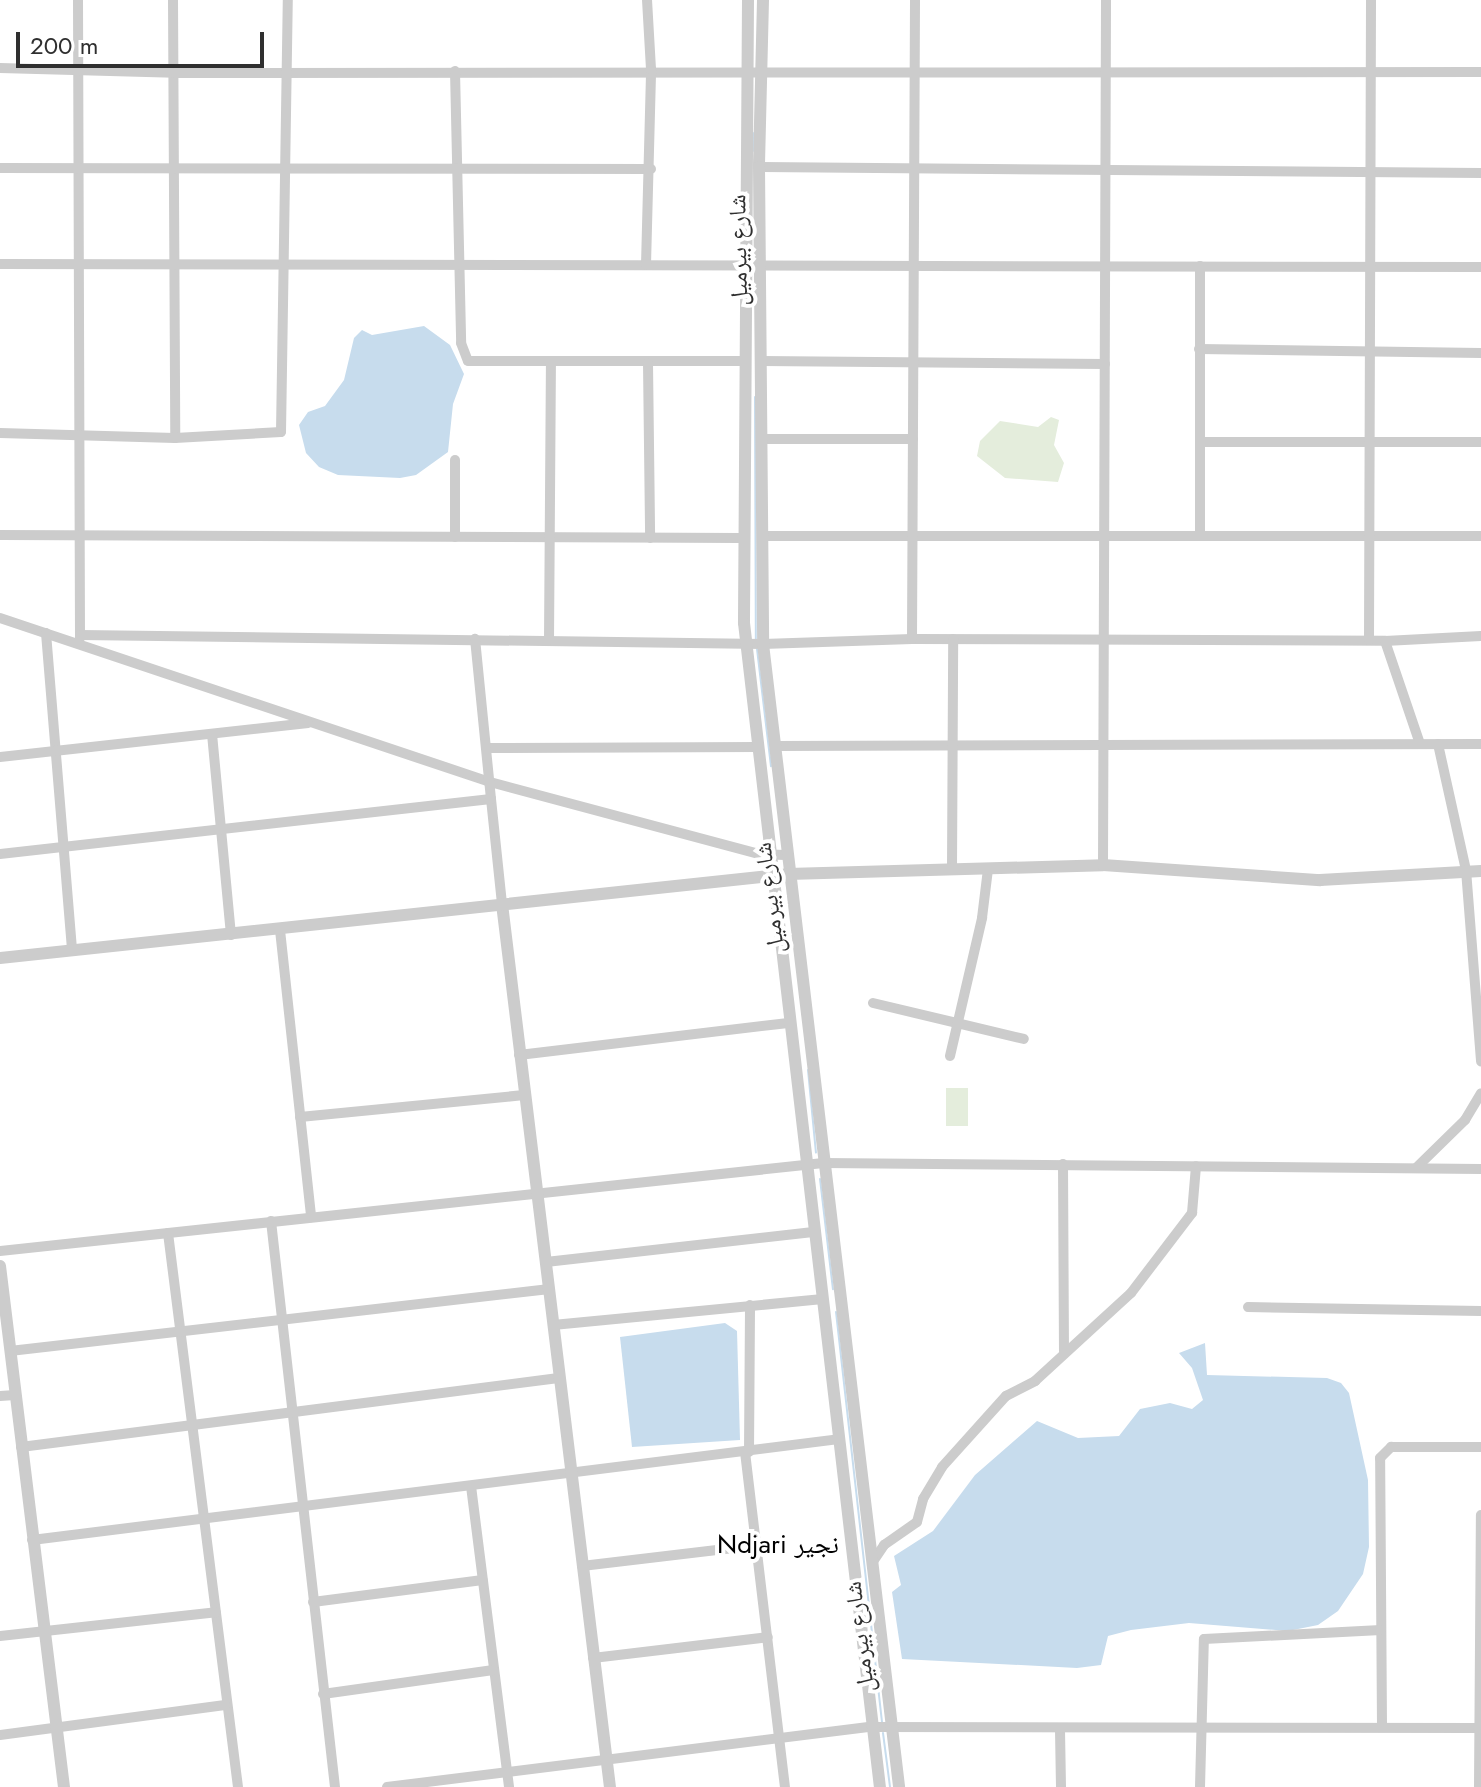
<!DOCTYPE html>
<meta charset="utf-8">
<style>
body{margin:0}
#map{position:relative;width:1481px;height:1787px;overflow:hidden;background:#fff;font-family:Jost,"Noto Naskh Arabic",sans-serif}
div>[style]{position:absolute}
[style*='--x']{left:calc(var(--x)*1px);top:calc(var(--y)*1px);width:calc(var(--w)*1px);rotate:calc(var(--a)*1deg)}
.green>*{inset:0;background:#e4eddc;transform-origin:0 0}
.water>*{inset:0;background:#c7dced}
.stream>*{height:2px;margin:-1px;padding:0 1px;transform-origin:1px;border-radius:1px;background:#c7dced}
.minor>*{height:10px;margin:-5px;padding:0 5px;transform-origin:5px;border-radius:5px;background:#ccc}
.tertiary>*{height:12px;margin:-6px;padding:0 6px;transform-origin:6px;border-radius:6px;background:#ccc}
span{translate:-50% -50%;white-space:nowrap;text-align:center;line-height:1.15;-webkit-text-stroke:8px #fff;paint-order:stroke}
.street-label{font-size:24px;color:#2f2f2f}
.neighbourhood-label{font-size:26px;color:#000}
.scale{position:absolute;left:16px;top:32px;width:248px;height:36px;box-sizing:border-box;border:4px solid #2f2f2f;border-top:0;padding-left:10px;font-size:24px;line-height:28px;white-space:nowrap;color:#2f2f2f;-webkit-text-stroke:6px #fff;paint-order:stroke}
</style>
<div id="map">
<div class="green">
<div style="clip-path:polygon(1051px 417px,1059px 420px,1054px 445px,1064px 463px,1058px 482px,1005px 478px,977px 456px,980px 441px,1000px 421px,1038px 427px)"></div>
<div style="left:968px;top:1088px;width:38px;height:22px;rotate:90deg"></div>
</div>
<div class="water">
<div style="clip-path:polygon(424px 326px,450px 345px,464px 374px,453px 404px,448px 452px,416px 475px,400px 478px,338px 475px,319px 467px,306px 453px,299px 425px,308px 412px,325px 406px,344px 380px,354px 338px,362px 330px,372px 335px)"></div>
<div style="clip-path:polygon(725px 1323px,737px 1331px,740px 1440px,632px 1447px,620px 1337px)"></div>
<div style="clip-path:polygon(1205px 1343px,1207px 1375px,1327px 1378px,1341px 1383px,1349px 1393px,1368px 1480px,1369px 1547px,1363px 1574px,1338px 1611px,1318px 1625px,1288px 1631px,1189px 1623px,1131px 1630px,1108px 1636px,1101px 1665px,1077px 1668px,902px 1659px,892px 1592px,901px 1585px,894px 1556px,933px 1531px,975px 1475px,1037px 1421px,1078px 1438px,1119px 1436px,1140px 1409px,1170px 1403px,1192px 1409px,1203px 1400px,1192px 1368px,1179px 1353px)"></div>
</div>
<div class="stream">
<div style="--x:753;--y:133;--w:18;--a:90"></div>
<div style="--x:755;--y:397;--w:242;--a:89.8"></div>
<div style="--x:757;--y:649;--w:118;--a:83.2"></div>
<div style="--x:808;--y:1070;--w:83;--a:84.5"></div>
<div style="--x:820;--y:1179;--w:111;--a:83.3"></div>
<div style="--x:836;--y:1312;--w:413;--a:83.6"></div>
<div style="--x:883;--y:1733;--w:54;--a:82.6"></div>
</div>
<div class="minor">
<div style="--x:78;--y:0;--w:638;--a:89.82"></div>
<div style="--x:173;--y:0;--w:438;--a:89.7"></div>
<div style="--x:0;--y:68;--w:174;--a:1.6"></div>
<div style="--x:174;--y:73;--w:1307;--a:-0.04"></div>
<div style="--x:455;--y:71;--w:272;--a:88.7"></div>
<div style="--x:461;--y:343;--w:19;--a:69"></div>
<div style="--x:468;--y:361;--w:275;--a:0"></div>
<div style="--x:759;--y:167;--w:722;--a:0.48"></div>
<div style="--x:0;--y:168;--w:651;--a:0.09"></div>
<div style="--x:0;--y:264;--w:1481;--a:0.12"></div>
<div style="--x:646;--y:265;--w:196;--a:-88.5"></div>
<div style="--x:651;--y:69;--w:69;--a:-93.3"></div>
<div style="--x:1199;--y:349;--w:282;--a:0.8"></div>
<div style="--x:762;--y:361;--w:343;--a:0.5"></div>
<div style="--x:648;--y:363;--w:175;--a:89.3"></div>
<div style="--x:0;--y:433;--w:175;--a:1.6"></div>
<div style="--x:175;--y:438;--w:106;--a:-3.2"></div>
<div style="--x:281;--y:432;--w:432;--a:-89.1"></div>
<div style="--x:762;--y:439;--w:151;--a:0"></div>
<div style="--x:1200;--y:442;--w:281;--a:0"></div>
<div style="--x:0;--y:535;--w:740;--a:0.23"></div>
<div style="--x:1200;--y:535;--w:269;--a:-90"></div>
<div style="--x:762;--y:536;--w:719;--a:0"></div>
<div style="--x:455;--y:537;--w:77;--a:-90"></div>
<div style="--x:0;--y:618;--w:517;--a:18.51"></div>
<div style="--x:490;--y:782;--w:278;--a:15"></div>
<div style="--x:758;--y:854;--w:28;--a:2"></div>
<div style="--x:46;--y:633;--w:319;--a:85.3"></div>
<div style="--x:80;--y:635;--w:683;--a:0.75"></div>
<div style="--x:763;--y:644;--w:149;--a:-1.9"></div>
<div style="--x:912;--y:639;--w:473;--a:0.2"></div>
<div style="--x:1385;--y:641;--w:96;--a:-3"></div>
<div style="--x:912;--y:639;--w:639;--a:-89.73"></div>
<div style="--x:549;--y:640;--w:277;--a:-89.6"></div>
<div style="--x:1369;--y:640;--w:640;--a:-89.82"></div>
<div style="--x:1385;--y:641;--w:106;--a:71.2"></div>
<div style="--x:212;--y:734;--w:202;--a:84.6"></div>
<div style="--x:1438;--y:744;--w:129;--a:77.5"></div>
<div style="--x:1466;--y:870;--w:192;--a:85.5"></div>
<div style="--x:776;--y:746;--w:705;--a:-0.16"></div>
<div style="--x:487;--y:748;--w:271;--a:-0.2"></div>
<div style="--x:0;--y:757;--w:310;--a:-6.3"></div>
<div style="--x:491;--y:799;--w:106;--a:84"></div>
<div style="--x:0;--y:854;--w:494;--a:-6.4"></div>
<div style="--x:491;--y:799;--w:161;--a:-95.7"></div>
<div style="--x:1103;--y:865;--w:865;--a:-89.8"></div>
<div style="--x:952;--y:868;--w:229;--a:-89.7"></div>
<div style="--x:280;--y:930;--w:289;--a:83.8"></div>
<div style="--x:873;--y:1003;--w:155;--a:13.4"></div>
<div style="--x:519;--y:1055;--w:271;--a:-6.8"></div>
<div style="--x:950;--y:1056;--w:142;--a:-76.9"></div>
<div style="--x:982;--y:918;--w:49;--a:-83"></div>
<div style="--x:300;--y:1117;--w:225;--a:-5.6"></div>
<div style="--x:1063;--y:1164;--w:187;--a:89.7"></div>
<div style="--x:1416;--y:1168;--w:69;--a:-44.4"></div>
<div style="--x:1465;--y:1120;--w:31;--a:-59"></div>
<div style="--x:271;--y:1221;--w:570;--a:83.55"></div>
<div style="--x:168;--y:1233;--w:558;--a:82.8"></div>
<div style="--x:0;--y:1251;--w:828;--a:-6.1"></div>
<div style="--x:823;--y:1163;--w:658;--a:0.52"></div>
<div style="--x:546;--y:1262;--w:271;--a:-6.4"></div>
<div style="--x:1248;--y:1307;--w:233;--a:1"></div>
<div style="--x:553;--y:1325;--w:271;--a:-5.5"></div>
<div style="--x:10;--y:1351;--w:543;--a:-6.56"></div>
<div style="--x:0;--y:1396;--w:15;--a:-4"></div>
<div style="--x:21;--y:1447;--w:542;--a:-7.31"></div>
<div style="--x:745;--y:1452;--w:337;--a:83.2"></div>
<div style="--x:749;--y:1452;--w:147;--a:-89.6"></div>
<div style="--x:471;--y:1486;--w:303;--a:82.8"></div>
<div style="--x:32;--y:1540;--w:813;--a:-7.13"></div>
<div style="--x:872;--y:1563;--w:22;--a:-56"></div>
<div style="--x:884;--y:1545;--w:40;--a:-34.9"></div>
<div style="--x:917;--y:1522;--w:24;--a:-75"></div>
<div style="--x:923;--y:1499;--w:37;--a:-59"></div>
<div style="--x:942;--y:1467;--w:96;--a:-48"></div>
<div style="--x:1006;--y:1396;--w:33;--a:-27"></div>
<div style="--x:1035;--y:1381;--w:130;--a:-42.5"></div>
<div style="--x:1131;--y:1293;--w:101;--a:-52.7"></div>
<div style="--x:1192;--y:1213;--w:47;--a:-85.1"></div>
<div style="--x:582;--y:1566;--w:176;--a:-6.8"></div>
<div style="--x:313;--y:1602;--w:171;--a:-7.4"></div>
<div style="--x:0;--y:1636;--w:217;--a:-6.3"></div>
<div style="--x:593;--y:1658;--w:176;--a:-6.8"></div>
<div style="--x:323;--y:1694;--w:172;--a:-8"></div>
<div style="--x:1382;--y:1726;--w:268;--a:-90.4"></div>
<div style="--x:1380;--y:1458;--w:16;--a:-45"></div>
<div style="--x:1391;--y:1447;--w:90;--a:0"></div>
<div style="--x:1060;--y:1730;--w:57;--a:89"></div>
<div style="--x:0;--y:1735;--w:227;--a:-7.6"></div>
<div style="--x:387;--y:1787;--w:489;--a:-7.1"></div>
<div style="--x:872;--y:1727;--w:609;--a:0.09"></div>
<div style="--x:1200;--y:1787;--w:148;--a:-88.5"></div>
<div style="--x:1204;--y:1639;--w:177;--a:-2.9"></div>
<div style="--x:1479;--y:1787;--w:272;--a:-89.6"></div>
</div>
<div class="tertiary">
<div style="--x:748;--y:0;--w:623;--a:90.37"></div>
<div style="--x:744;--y:623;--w:1172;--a:83.34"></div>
<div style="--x:763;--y:0;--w:167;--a:91.4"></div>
<div style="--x:759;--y:167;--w:477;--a:89.5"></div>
<div style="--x:763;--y:644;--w:1151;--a:83.21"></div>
<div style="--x:502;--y:904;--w:890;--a:83.03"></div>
<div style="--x:0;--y:958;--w:792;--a:-6.08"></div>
<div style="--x:788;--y:874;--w:315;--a:-1.6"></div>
<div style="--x:1103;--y:865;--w:218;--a:4"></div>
<div style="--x:1320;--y:880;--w:161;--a:-3.2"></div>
<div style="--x:0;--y:1266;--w:525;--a:83"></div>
</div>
<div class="street-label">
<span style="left:738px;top:250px;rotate:-91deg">شارع بيرميل</span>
<span style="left:769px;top:898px;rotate:-97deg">شارع بيرميل</span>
<span style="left:859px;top:1637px;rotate:-97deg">شارع بيرميل</span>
</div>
<div class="neighbourhood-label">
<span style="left:778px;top:1545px">Ndjari نجير</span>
</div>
<div class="scale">200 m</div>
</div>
